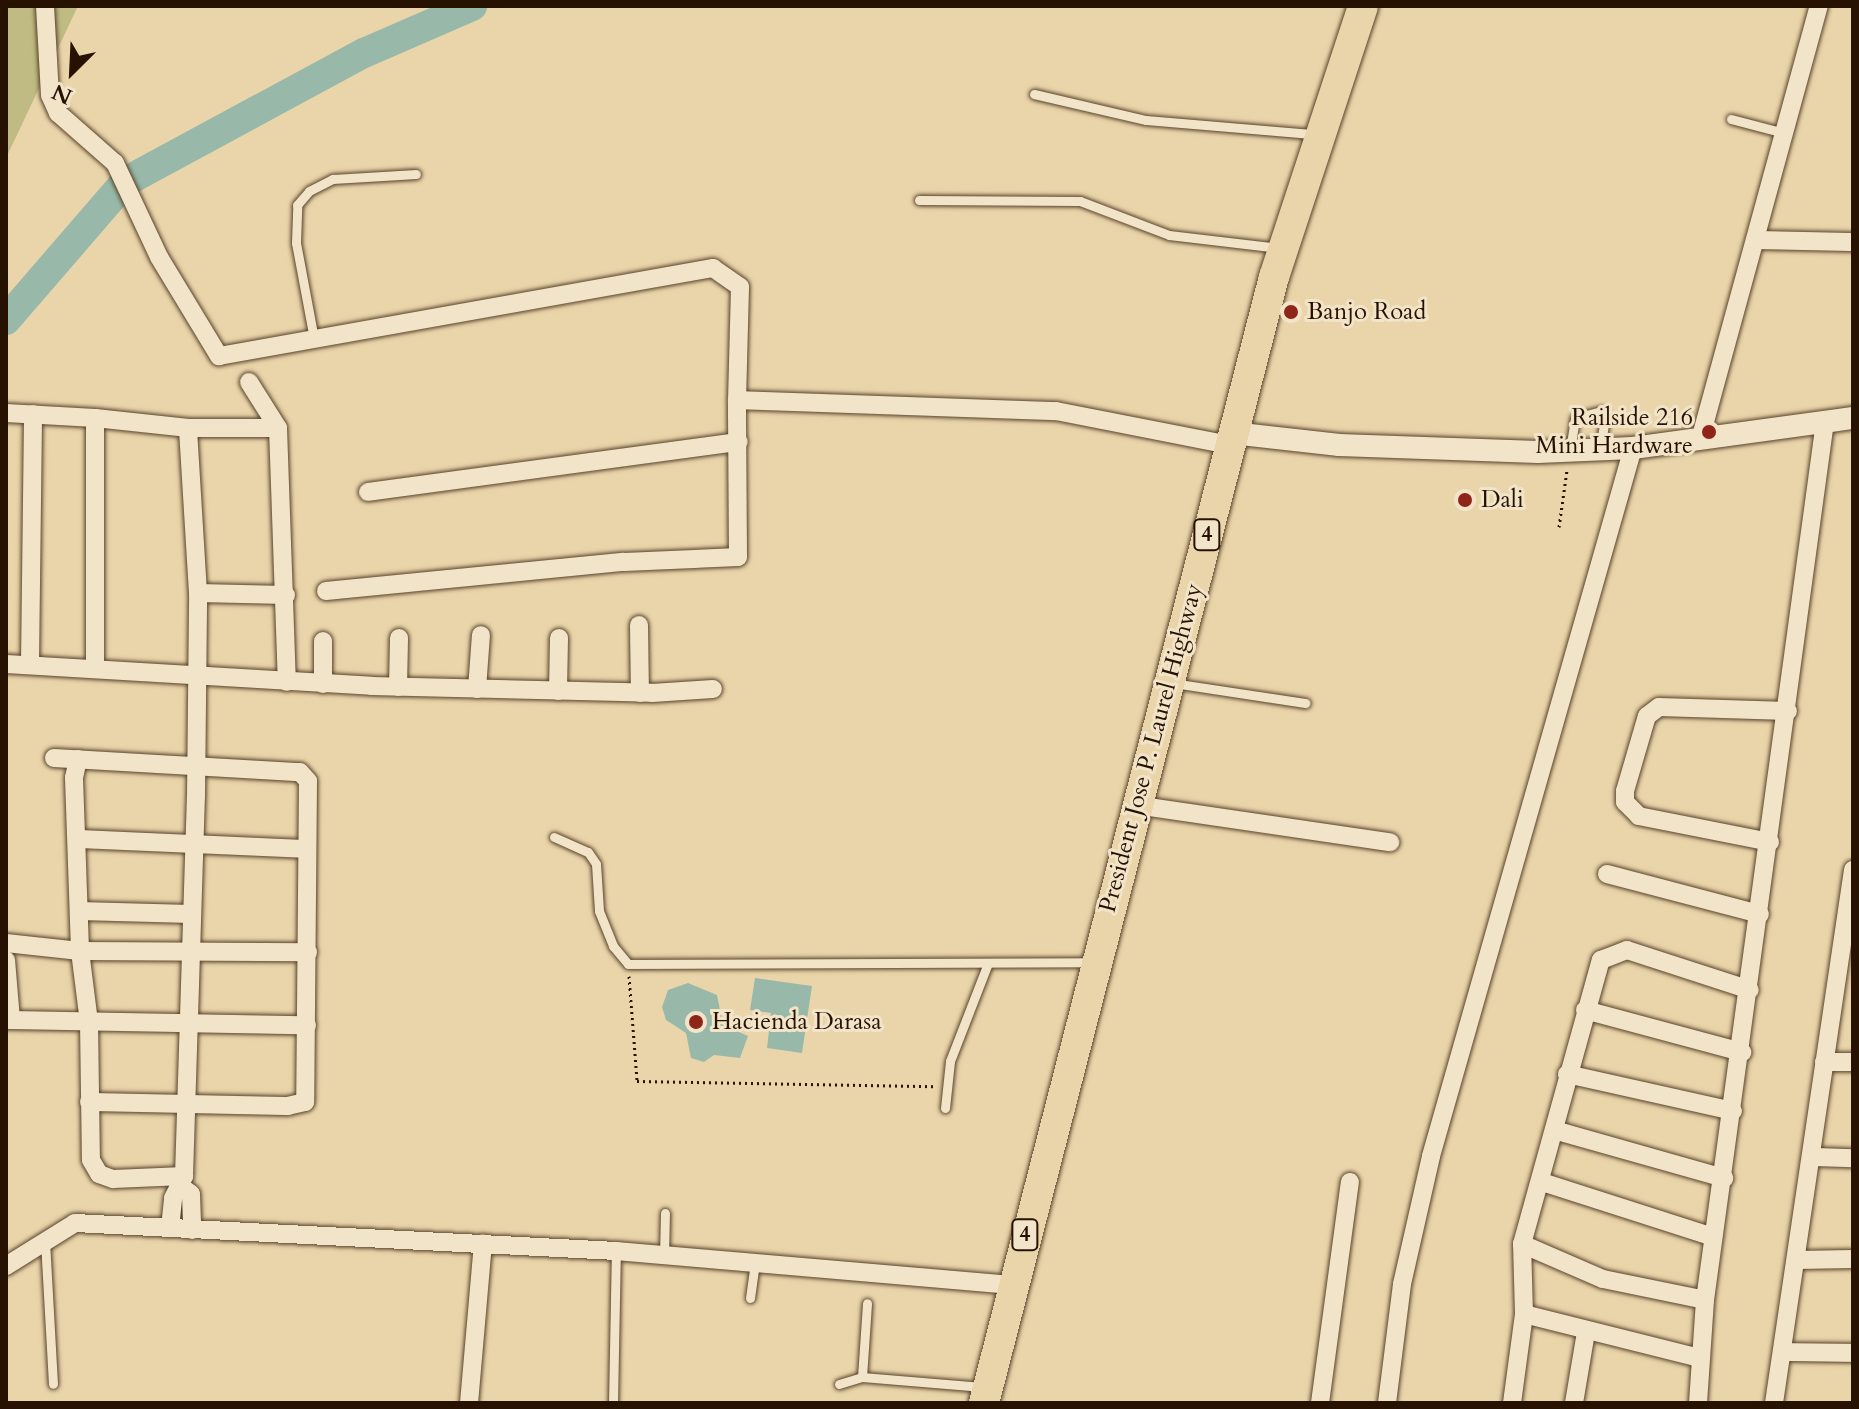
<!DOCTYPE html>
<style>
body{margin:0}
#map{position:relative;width:1859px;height:1409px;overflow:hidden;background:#ead5aa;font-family:Cardo,serif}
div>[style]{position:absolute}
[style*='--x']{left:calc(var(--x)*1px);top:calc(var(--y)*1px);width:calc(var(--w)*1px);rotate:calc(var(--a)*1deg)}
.green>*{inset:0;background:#bfbb83}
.water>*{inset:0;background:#98b9a9}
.river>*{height:30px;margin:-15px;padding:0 15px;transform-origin:15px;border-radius:15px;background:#98b9a9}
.path>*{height:3px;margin-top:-1.5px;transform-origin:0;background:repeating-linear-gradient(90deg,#271100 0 2px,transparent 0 6px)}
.roads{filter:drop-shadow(0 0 2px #58422a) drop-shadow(0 0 2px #58422a)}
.service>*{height:9px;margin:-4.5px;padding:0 4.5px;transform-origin:4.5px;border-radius:4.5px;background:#f1e4c8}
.minor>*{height:18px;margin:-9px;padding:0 9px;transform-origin:9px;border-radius:9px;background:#f1e4c8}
.tertiary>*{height:22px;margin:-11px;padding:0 11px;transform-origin:11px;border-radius:11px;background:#f1e4c8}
.trunk>*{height:30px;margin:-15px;padding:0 15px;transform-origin:15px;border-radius:15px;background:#ead5aa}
.dots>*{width:22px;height:22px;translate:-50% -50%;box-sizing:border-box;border:4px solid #f1e4c8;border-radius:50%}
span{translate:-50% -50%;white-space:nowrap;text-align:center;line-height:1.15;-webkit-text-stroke:6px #f1e4c8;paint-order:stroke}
.shield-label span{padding:2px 6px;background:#f1e4c8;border:2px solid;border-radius:6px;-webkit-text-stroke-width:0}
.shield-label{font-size:22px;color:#271100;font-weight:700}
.poi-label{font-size:24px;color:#271100}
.left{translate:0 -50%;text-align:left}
.right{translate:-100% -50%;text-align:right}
.street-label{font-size:24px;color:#271100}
.frame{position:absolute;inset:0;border:8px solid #271100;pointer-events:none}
.north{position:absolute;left:32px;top:32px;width:80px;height:80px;-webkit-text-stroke:6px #f1e4c8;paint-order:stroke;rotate:204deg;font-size:22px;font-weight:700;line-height:32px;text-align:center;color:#271100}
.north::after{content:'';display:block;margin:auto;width:28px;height:36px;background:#271100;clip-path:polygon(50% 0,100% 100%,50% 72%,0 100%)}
</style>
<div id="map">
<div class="green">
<div style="clip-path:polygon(6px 6px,78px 6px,6px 158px)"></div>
</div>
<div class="water">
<div style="clip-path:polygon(755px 978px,812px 986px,802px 1053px,767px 1048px,771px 1013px,750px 1010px)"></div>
<div style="clip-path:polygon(688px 983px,717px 995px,723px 1025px,748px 1036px,740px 1058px,714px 1055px,704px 1062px,691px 1058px,686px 1033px,666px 1020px,662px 1007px,668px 990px)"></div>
</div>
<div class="river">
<div style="--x:6;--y:320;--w:182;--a:-49.2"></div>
<div style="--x:125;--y:182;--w:272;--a:-28.4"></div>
<div style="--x:364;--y:53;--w:118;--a:-23.5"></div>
</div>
<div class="path">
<div style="--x:1559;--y:527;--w:58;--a:-82"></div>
<div style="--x:629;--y:976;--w:105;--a:85.6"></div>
<div style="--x:637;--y:1081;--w:298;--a:1"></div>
</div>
<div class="roads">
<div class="service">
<div style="--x:1034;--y:94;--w:115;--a:13.1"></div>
<div style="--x:1146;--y:120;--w:169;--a:4.8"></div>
<div style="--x:1731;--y:119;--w:55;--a:14.8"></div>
<div style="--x:919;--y:200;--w:161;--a:0.4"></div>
<div style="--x:1080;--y:201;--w:95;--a:20.9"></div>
<div style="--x:1169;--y:235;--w:111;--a:6.7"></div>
<div style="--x:314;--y:339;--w:98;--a:-100.6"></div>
<div style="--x:296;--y:243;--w:38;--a:-88"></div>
<div style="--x:297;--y:205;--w:18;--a:-49"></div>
<div style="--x:309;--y:191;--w:27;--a:-27"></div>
<div style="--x:333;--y:179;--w:83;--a:-3.4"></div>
<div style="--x:1570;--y:450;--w:32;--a:-81"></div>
<div style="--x:1575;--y:418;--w:27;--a:-15"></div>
<div style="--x:1601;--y:411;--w:8;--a:60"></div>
<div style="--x:1605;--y:418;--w:31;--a:99"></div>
<div style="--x:1173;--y:683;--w:134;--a:8.6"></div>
<div style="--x:554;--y:837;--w:37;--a:24"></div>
<div style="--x:588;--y:852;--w:14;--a:56"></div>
<div style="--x:596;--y:864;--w:47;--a:86.3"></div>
<div style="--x:599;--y:911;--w:38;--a:68"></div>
<div style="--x:613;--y:946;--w:23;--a:50"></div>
<div style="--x:628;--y:964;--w:463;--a:-0.2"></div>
<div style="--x:945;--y:1108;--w:47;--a:-83.9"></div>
<div style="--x:950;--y:1061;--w:105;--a:-68.8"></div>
<div style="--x:45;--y:1241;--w:143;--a:86.8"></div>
<div style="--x:664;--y:1256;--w:43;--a:-88.7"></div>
<div style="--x:750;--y:1298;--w:34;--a:-82"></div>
<div style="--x:862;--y:1377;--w:74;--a:-86.1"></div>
<div style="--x:839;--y:1384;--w:24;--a:-17"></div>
<div style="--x:862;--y:1377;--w:121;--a:4.7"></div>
<div style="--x:613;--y:1403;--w:152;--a:-88.9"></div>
</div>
<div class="minor">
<div style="--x:45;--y:6;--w:89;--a:86.8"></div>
<div style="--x:50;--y:95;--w:20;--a:66"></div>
<div style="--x:58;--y:113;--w:76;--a:41.3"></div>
<div style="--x:115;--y:163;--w:104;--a:64.9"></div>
<div style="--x:159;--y:257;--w:116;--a:58.8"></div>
<div style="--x:219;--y:356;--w:502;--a:-10.1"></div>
<div style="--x:713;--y:268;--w:33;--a:35"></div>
<div style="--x:740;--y:287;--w:113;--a:91.5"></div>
<div style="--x:737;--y:400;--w:319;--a:2"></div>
<div style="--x:1056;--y:411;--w:176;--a:11.1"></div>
<div style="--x:1755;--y:240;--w:98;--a:1.2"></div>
<div style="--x:249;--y:382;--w:54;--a:57.8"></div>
<div style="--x:6;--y:413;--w:89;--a:3.2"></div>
<div style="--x:1700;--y:440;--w:450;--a:-74.7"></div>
<div style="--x:368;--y:492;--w:374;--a:-7.7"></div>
<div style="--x:326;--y:591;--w:299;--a:-5.6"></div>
<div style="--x:624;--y:562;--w:114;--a:-2.5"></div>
<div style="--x:738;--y:557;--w:157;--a:-90.4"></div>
<div style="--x:198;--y:593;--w:88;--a:1.3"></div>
<div style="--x:639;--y:625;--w:68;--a:89.2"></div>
<div style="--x:6;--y:664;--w:366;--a:3.4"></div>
<div style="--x:371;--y:686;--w:281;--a:1.4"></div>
<div style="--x:652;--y:693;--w:61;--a:-3.8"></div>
<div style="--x:30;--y:664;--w:250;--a:-89.3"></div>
<div style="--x:95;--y:666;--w:248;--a:-90"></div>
<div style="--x:95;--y:418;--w:94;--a:6.1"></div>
<div style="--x:188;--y:428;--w:90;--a:0"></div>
<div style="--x:278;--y:428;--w:254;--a:88"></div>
<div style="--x:323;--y:684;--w:43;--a:-90"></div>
<div style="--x:398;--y:687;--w:49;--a:-88.8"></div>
<div style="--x:477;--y:689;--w:54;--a:-85.8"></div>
<div style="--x:558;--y:691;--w:53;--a:-88.9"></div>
<div style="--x:54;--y:758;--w:246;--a:3.3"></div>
<div style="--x:300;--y:772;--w:12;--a:48"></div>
<div style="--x:308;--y:781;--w:321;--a:90.5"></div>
<div style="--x:305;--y:1102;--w:17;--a:167"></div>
<div style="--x:288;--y:1106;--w:199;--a:-178.8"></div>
<div style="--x:78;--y:759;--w:19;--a:102"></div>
<div style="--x:74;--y:778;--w:173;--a:88"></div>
<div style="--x:80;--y:951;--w:72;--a:82.8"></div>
<div style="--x:89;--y:1022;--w:138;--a:89.2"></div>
<div style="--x:91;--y:1160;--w:16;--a:60"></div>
<div style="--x:99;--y:1174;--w:15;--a:20"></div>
<div style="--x:113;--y:1179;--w:71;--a:-2.4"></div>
<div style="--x:1135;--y:805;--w:258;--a:8.3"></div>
<div style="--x:77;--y:839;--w:229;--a:2.5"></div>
<div style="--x:1770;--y:842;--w:134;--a:-168.8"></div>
<div style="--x:1639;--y:816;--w:20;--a:-135"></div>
<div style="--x:1625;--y:802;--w:11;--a:-90"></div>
<div style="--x:1625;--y:791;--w:78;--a:-73.7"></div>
<div style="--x:1647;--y:716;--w:15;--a:-37"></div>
<div style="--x:1659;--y:707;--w:129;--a:1.8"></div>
<div style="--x:1607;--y:874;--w:158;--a:14.7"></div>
<div style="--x:79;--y:911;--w:112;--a:1.5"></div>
<div style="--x:6;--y:943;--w:74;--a:6.2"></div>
<div style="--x:80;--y:951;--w:228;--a:0.3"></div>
<div style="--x:6;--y:960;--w:60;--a:85.2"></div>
<div style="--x:1585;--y:1010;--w:163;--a:15"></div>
<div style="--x:6;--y:1020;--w:301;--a:1"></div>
<div style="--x:1824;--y:1062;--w:29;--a:0"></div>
<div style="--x:1567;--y:1074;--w:170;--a:12.6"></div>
<div style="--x:1554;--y:1130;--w:177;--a:15.8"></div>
<div style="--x:1815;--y:1157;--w:38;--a:2"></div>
<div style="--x:1542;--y:1182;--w:180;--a:17.8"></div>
<div style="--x:183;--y:1188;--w:10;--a:37"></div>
<div style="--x:191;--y:1194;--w:36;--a:88"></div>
<div style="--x:170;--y:1228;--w:30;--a:-84"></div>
<div style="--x:173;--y:1198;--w:25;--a:-63"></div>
<div style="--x:184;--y:1176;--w:379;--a:-88.2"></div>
<div style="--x:196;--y:797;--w:204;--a:-89.4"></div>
<div style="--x:198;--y:593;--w:165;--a:-93.5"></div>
<div style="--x:1522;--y:1244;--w:88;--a:23.4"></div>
<div style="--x:1603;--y:1279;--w:104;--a:11.6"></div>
<div style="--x:1797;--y:1260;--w:56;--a:-1"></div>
<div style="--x:6;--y:1266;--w:81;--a:-31.9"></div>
<div style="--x:75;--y:1223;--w:542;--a:2.96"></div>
<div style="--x:616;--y:1251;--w:397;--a:4.9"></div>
<div style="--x:1524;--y:1314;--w:180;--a:14.1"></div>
<div style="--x:1782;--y:1352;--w:71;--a:0.8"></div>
<div style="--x:469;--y:1403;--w:160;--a:-85"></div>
<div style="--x:1320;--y:1403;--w:223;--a:-82.3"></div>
<div style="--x:1387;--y:1403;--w:120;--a:-82.8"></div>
<div style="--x:1402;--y:1284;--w:131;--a:-77.2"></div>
<div style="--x:1431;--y:1156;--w:736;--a:-74.08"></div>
<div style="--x:1512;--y:1403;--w:90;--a:-82.3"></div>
<div style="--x:1524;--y:1314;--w:70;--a:-91.6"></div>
<div style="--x:1522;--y:1244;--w:295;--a:-74.5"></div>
<div style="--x:1601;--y:960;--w:28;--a:-21"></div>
<div style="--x:1627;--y:950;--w:129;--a:18"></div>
<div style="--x:1574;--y:1403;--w:72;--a:-80.4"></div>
<div style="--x:1698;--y:1403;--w:103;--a:-86.1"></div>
<div style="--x:1705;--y:1300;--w:886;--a:-82.22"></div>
<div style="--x:1774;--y:1403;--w:539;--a:-81.57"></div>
</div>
<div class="tertiary">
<div style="--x:1232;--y:433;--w:108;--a:6.4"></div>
<div style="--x:1339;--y:445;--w:199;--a:2"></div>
<div style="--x:1538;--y:452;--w:95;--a:-2.4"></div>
<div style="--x:1633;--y:448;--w:222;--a:-7.8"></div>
</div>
<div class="trunk">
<div style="--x:984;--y:1403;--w:1163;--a:-75.56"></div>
<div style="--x:1274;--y:277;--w:285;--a:-71.8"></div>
</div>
</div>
<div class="dots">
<div style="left:1291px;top:312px;background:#8f2418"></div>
<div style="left:1709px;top:432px;background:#8f2418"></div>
<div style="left:1465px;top:500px;background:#8f2418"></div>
<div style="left:696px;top:1022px;background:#8f2418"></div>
</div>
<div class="shield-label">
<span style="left:1207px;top:535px">4</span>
<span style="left:1025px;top:1235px">4</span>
</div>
<div class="poi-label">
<span class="left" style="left:1307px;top:312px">Banjo Road</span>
<span class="right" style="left:1693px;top:432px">Railside 216<br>Mini Hardware</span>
<span class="left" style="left:1481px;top:500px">Dali</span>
<span class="left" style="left:712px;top:1022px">Hacienda Darasa</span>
</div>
<div class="street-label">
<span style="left:1151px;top:748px;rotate:-75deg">President Jose P. Laurel Highway</span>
</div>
<div class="frame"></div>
<div class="north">N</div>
</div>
